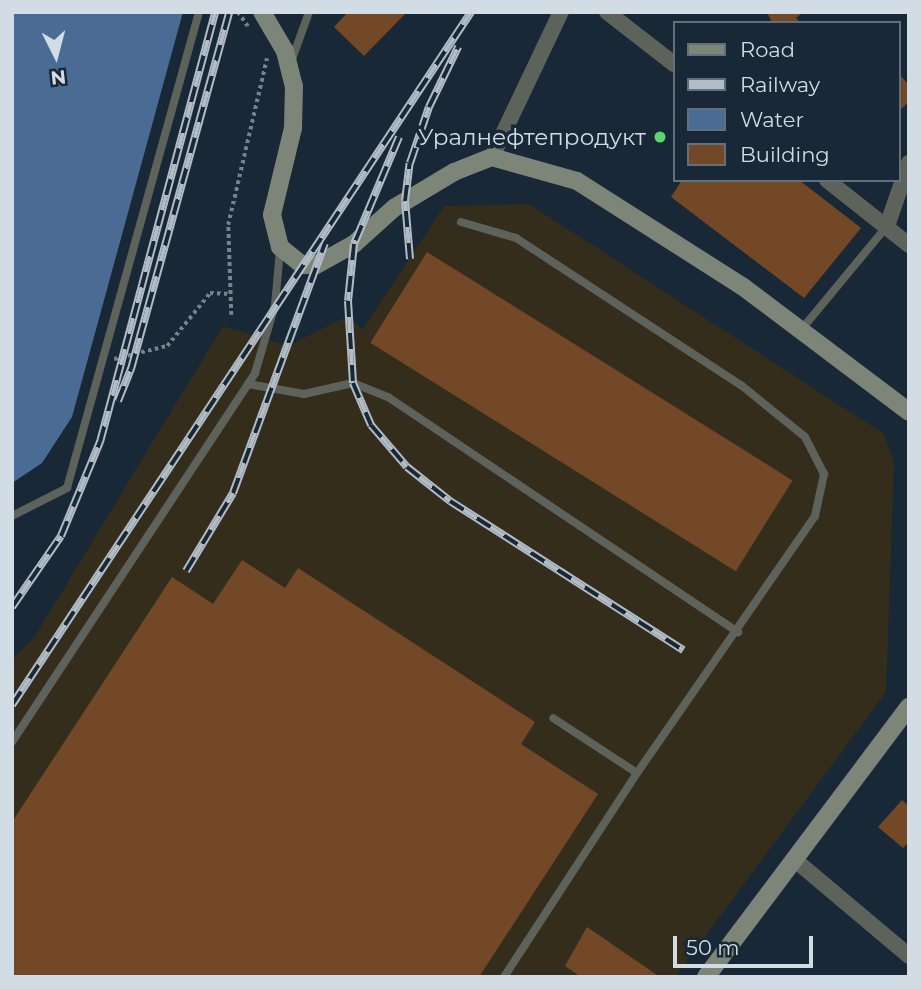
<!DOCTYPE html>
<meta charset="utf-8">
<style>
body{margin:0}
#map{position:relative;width:921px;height:989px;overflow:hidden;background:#182836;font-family:Montserrat,sans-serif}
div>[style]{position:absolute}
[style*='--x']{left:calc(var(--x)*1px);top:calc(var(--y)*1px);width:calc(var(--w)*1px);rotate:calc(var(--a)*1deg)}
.industrial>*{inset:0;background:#342d1c}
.water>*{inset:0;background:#496b94}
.building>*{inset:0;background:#734826;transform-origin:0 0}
.path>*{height:3.5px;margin-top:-1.75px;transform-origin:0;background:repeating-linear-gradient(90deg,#76838e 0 3.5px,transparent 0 7px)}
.lane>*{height:8px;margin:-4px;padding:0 4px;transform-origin:4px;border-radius:4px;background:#5d635a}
.street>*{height:16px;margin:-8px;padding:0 8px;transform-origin:8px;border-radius:8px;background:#5d635a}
.secondary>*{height:18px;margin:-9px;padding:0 9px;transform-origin:9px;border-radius:9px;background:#7c8577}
.rail>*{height:8px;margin-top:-4px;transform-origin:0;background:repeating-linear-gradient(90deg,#182836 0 16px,#b1bcc6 0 32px);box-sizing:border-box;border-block:2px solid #b1bcc6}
.dots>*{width:19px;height:19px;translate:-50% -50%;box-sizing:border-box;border:4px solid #182836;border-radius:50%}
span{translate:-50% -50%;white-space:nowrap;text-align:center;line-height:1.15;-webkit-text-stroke:7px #182836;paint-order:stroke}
.poi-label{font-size:23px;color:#d2dce5}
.right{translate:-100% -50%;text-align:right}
.frame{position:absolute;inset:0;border:14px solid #d2dce5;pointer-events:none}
.legend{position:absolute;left:673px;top:21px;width:228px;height:161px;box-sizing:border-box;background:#182836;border:2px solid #62707c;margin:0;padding:9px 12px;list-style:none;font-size:21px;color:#d2dce5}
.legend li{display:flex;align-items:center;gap:14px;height:35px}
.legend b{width:35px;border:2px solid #62707c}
.north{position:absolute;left:21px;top:21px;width:70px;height:70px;-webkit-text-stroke:5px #182836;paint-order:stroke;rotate:174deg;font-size:19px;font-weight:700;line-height:28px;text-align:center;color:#d2dce5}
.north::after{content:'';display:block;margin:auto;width:24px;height:32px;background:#d2dce5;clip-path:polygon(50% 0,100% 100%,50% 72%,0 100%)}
.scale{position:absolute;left:673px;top:936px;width:140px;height:32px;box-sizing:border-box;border:4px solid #d2dce5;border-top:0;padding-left:9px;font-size:21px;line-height:24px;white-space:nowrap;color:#d2dce5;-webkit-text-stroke:5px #182836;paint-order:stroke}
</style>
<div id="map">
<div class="industrial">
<div style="clip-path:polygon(529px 204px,884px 434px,894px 462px,886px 692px,675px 977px,12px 977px,12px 660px,35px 636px,223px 326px,288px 346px,348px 316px,362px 330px,444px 206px)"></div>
</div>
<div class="water">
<div style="clip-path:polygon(12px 12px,183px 12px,72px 417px,42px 463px,12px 483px)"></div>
</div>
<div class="building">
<div style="clip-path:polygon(348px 12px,407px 12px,364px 56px,334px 27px)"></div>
<div style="clip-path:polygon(767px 12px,803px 12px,796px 18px,800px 23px,772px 23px)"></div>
<div style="clip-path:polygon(898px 73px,909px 85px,909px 102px,901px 109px)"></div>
<div style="clip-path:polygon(682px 180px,799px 180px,861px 228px,804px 298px,671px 197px)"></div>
<div style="left:427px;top:252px;width:431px;height:107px;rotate:32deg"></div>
<div style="clip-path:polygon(242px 560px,285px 588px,298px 568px,535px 722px,521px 744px,598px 794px,479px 977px,12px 977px,12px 822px,172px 577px,213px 604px)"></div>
<div style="clip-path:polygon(902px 800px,909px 806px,909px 842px,903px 848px,878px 827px)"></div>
<div style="clip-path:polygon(587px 927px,660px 977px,581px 977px,565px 966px)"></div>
</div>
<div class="path">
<div style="--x:238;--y:12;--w:19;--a:55"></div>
<div style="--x:231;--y:315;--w:90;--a:-91.9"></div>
<div style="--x:228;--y:225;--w:171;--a:-76.9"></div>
<div style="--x:114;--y:359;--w:55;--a:-13.8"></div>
<div style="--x:167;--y:346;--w:68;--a:-50.9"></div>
<div style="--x:210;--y:293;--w:20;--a:3"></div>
</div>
<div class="lane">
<div style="--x:291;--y:62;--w:53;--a:-70.2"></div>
<div style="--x:461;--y:222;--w:57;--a:16.2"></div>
<div style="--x:516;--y:238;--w:269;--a:33.2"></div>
<div style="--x:741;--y:385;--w:82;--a:39.1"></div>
<div style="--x:805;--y:437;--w:42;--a:62.8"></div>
<div style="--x:824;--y:474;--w:43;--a:102.1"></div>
<div style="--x:815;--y:516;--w:313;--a:124.7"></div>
<div style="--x:637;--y:773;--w:100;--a:-146.8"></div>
<div style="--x:801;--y:330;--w:135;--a:-50.4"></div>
<div style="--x:248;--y:384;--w:57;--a:10.1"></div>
<div style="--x:304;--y:394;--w:50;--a:-12.7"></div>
<div style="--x:353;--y:383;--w:38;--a:22"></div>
<div style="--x:388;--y:397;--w:422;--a:33.9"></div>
<div style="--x:12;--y:516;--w:62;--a:-27"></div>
<div style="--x:67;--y:488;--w:494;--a:-74.5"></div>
<div style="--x:12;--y:742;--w:442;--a:-56.6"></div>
<div style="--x:255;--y:373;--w:71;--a:-73.6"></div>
<div style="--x:275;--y:305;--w:55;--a:-84.8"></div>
<div style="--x:504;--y:977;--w:244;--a:-56.9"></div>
</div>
<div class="street">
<div style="--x:607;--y:12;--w:85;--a:37.8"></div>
<div style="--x:492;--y:157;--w:161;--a:-64.6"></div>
<div style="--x:827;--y:180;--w:105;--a:38.4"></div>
<div style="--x:887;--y:226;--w:67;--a:-70.8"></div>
<div style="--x:795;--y:860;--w:149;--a:40.1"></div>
</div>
<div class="secondary">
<div style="--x:262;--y:12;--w:45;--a:59.5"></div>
<div style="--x:285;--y:51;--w:36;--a:76"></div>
<div style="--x:294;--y:86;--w:42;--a:91.4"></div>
<div style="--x:293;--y:128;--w:89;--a:103.6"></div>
<div style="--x:272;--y:215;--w:33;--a:76"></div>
<div style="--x:280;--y:247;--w:28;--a:39"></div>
<div style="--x:302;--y:265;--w:14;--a:0"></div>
<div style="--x:316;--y:265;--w:43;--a:-28.9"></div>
<div style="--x:354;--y:244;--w:54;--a:-42"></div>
<div style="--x:394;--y:208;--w:70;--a:-31"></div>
<div style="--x:454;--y:172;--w:41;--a:-21.5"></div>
<div style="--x:492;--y:157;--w:88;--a:15.8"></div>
<div style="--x:577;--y:181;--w:196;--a:32.5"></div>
<div style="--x:742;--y:286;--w:209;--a:37"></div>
<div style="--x:706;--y:977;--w:338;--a:-53.1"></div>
</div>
<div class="rail">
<div style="--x:399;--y:137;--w:116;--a:112.8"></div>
<div style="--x:354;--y:244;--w:57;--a:96"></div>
<div style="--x:348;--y:301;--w:82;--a:86.5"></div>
<div style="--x:353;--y:383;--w:46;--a:66.8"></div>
<div style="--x:371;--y:425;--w:55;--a:49.4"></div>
<div style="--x:407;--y:467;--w:55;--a:38.3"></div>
<div style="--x:450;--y:501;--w:277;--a:32.6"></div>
<div style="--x:410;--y:259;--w:58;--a:-94.9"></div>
<div style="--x:405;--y:201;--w:38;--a:-83"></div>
<div style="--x:410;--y:163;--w:59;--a:-71.3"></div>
<div style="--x:429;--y:107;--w:67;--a:-64.2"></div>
<div style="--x:118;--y:401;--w:35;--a:-68"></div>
<div style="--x:131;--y:369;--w:370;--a:-74.6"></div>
<div style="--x:186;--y:571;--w:91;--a:-58.9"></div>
<div style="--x:233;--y:493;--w:266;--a:-69.8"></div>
<div style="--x:12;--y:607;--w:86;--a:-55.4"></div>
<div style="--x:61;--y:536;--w:102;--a:-67.5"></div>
<div style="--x:100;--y:442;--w:445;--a:-75"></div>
<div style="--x:12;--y:705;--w:831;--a:-56.48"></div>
</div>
<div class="dots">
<div style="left:660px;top:137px;background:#5bd56e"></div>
</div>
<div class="poi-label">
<span class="right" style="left:646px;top:137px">Уралнефтепродукт</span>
</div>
<div class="frame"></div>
<ul class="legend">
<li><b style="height:9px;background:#7c8577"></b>Road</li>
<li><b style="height:9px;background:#b1bcc6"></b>Railway</li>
<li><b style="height:19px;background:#496b94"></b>Water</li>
<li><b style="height:19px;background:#734826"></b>Building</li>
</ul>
<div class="north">N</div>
<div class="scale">50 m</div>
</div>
